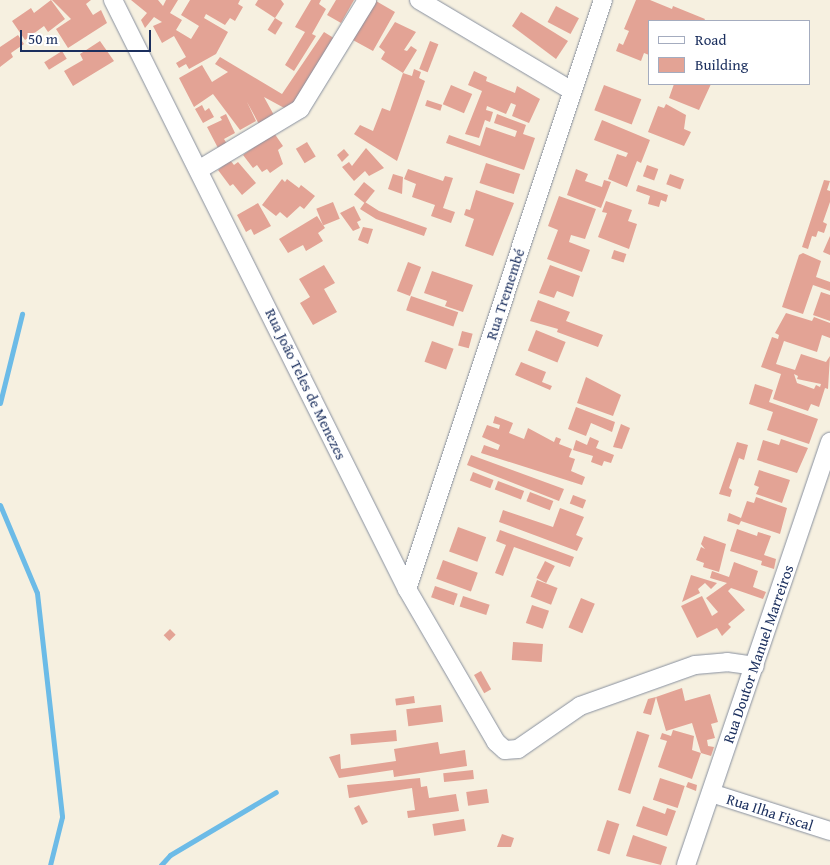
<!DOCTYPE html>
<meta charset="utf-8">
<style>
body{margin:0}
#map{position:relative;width:830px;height:865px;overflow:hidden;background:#f6f0e0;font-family:"Gentium Book Plus",serif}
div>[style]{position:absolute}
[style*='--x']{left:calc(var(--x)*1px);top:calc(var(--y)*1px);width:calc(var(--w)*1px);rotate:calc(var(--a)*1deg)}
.stream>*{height:5px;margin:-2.5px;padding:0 2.5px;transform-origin:2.5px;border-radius:2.5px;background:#6cbbe7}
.building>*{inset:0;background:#e3a395;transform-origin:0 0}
.roads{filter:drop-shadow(0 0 1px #88909f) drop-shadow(0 0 1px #88909f)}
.minor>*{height:18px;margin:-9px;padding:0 9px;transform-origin:9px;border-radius:9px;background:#fff}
span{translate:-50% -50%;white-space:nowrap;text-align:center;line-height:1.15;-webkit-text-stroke:4px #fff;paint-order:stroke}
.street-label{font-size:15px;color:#1b2f5e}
.legend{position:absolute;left:648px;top:20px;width:162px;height:65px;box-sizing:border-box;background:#fff;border:1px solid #a4acbf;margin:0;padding:6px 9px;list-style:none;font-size:15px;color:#1b2f5e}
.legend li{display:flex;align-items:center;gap:10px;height:25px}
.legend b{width:25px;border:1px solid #a4acbf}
.scale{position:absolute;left:20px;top:30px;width:131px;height:22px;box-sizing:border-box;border:2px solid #1b2f5e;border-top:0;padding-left:6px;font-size:15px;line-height:18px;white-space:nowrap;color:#1b2f5e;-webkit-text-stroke:4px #fff;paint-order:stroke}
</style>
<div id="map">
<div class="stream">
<div style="--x:0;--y:403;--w:92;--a:-76.1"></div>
<div style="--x:0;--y:505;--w:95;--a:67.2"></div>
<div style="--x:37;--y:593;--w:225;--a:83.6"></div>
<div style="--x:62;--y:817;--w:49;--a:104"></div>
<div style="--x:161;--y:865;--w:13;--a:-48"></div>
<div style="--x:170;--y:855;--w:123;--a:-30.7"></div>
</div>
<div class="building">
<div style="clip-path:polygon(51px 0,65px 19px,48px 32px,44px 26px,25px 40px,12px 21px,31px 8px,34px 13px)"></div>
<div style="clip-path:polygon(52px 0,91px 0,86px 4px,93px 15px,101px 10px,107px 23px,68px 48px,56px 29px,71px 19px)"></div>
<div style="clip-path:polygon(131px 0,158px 0,163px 6px,166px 0,178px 0,170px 13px,182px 20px,176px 30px,191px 39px,199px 26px,181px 15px,190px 0,240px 0,238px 4px,243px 7px,235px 21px,230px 18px,225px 25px,206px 14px,204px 18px,228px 32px,216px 54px,189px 69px,186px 64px,179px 68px,176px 63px,186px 57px,174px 36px,162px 43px,153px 26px,162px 22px,154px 17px,145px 28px,141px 20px,147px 13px)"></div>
<div style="clip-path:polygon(258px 0,281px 0,284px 4px,275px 18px,255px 5px)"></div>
<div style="clip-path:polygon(311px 0,321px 0,319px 4px,326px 9px,312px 34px,316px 36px,294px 71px,285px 65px,305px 32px,295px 27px)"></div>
<div style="clip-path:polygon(336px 0,354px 0,341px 23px,327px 15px)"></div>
<div style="clip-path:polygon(636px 0,650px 0,672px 9px,673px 6px,705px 19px,704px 21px,649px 21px,649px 55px,644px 53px,641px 61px,616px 51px,619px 43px,623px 45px,629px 31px,624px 29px)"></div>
<div style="clip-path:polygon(376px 1px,395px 12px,373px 51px,351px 39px,370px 4px,374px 6px)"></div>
<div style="left:556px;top:6px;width:26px;height:18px;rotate:28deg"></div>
<div style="clip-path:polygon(521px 12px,568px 41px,556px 59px,512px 26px)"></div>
<div style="left:275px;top:18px;width:9px;height:14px;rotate:32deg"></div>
<div style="clip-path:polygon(395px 22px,416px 32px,404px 50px,407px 51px,411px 46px,417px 50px,403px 73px,412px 76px,414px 69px,421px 72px,419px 78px,425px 81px,397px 161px,354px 134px,360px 125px,373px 131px,382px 108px,390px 111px,403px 73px,381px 59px,385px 52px,379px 47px)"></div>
<div style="clip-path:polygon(324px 32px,337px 40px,317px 65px,320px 67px,298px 104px,294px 102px,288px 110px,264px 97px,275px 117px,260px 126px,247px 102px,256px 121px,240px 130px,213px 94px,194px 107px,179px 78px,202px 65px,212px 82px,228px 72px,215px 64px,220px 57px,282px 94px)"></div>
<div style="clip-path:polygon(18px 35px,24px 44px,11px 53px,13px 57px,0 67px,0 47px)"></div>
<div style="clip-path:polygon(100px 41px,114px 61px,73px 86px,64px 71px,83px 60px,80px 54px)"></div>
<div style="left:430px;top:41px;width:9px;height:30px;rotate:21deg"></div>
<div style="left:62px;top:51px;width:9px;height:21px;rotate:58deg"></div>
<div style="clip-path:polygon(474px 71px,487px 77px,486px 81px,515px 93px,517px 86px,540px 99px,529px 123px,512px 116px,516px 105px,511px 103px,506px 114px,487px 106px,486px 110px,493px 112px,490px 122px,485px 120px,479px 138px,465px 134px,482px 91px,468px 85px)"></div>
<div style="clip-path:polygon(674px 84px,693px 85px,711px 84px,699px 110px,669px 98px)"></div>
<div style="left:451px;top:85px;width:23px;height:21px;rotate:23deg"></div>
<div style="left:604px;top:85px;width:40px;height:27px;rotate:21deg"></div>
<div style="left:427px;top:100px;width:16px;height:6px;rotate:18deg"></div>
<div style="clip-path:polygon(666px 104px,686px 115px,684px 129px,691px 132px,684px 146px,648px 132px,658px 106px,664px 108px)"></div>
<div style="clip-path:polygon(202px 105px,205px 111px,209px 108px,214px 117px,203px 123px,195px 109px)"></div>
<div style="clip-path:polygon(226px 114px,235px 133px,224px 139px,227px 144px,218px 148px,207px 127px,222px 120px,220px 117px)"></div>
<div style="clip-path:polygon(497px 114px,526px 125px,523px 134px,535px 138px,524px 170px,446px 143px,449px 135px,480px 146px,486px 127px,515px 137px,517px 131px,494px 123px)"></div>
<div style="clip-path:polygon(602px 120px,650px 140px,641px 163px,637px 161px,627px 187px,608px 179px,617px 154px,626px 157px,628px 153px,594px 140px)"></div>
<div style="clip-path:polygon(274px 133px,283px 146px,278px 150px,283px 164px,270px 173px,267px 169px,262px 172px,257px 165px,253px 168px,243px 155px)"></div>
<div style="left:307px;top:142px;width:17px;height:13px;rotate:59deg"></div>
<div style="clip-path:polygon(366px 148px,384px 168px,369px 176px,365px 171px,354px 181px,342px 167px,349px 162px,352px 166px)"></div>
<div style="clip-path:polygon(344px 149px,349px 155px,342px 162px,337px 155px)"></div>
<div style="clip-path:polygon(230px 160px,234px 165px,238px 162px,256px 183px,242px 195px,233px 184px,230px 186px,218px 170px)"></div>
<div style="left:486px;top:163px;width:36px;height:21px;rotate:18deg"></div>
<div style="left:647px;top:165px;width:12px;height:12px;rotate:20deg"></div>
<div style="clip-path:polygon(408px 169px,443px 181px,445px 176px,453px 178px,443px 208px,455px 212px,451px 223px,431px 216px,435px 205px,412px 197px,416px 184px,404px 179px)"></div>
<div style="clip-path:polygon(576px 169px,588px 174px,585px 181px,602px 187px,604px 180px,611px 182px,601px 208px,567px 195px)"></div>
<div style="clip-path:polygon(393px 174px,403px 177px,402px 194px,388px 189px)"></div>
<div style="left:670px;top:174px;width:15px;height:11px;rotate:20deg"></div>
<div style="clip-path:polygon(282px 179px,285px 182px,287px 179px,299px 188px,301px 185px,315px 196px,304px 209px,300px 206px,287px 218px,280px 212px,276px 216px,262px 205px)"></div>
<div style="clip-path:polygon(824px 180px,830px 181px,827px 190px,830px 191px,830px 202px,823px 222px,827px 224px,824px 233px,818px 231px,816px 237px,812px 236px,808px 249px,802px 247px)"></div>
<div style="left:364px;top:182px;width:14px;height:16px;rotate:39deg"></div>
<div style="clip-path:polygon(638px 185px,668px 195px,666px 202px,661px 200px,659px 207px,648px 204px,650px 196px,636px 191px)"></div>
<div style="clip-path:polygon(476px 190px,514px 203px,493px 256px,465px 246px,474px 219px,464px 215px,466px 209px,470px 210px)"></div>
<div style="clip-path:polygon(559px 196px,596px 209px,585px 239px,571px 235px,569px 242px,590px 250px,582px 272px,547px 259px,558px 230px,548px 226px)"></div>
<div style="clip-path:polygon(606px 201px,632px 210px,628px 221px,637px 224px,629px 249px,598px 237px,607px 213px,602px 212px)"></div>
<div style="left:333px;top:202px;width:18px;height:18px;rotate:68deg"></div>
<div style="clip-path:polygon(365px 202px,379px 211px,427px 228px,424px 236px,376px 219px,360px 209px)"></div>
<div style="clip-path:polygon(258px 203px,271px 226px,254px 235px,251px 229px,246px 232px,237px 215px)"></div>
<div style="clip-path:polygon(354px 206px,361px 220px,357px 222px,360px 228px,353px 231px,340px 213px)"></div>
<div style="clip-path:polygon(317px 216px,325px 228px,318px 233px,323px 241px,306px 251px,303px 245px,288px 253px,279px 239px)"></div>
<div style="clip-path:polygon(363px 227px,373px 229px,368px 244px,358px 240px)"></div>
<div style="clip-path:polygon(830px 236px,830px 255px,823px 252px)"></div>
<div style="left:614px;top:250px;width:13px;height:9px;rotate:18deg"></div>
<div style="clip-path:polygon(803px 253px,821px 261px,816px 277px,830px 282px,830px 291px,813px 285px,803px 314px,782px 307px,799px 255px)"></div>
<div style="left:408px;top:262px;width:14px;height:31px;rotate:21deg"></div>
<div style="clip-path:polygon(324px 265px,335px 283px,324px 289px,337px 312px,313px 325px,300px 303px,310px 297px,299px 279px)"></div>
<div style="clip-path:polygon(550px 265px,580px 276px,573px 297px,557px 291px,554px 298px,539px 293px)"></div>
<div style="clip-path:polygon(432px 271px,473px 285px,463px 312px,445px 306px,447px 301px,424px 293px)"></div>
<div style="clip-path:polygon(821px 292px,830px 295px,830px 321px,813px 315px)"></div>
<div style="left:411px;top:296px;width:50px;height:15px;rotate:19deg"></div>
<div style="clip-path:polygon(538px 300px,570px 312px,566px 321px,603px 335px,598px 347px,557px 332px,558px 329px,530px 321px)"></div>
<div style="clip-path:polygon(evenodd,786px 313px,812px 321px,814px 317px,830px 323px,830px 338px,822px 335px,817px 352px,784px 341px,776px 364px,795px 370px,801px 354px,826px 362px,830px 356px,828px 389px,825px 388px,819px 407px,811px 404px,808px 411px,773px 399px,781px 374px,761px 367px,772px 337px,778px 339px,779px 335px,775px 333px,786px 313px,794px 374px,798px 376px,797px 379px,821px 384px,820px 387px,816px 385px,814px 389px,797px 383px,794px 374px)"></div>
<div style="left:536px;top:330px;width:32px;height:22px;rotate:22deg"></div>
<div style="left:462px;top:331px;width:11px;height:15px;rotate:15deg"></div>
<div style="left:432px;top:341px;width:23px;height:22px;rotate:20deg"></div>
<div style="clip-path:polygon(521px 362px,546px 372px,542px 382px,552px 386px,550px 390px,515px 375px)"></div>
<div style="clip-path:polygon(586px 377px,621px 395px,613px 416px,577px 403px)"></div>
<div style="clip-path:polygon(755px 384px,773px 390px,769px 402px,818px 419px,809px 444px,767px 430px,773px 412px,749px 404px)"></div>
<div style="clip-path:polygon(576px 407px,615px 422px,612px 432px,591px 423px,586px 436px,568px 429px)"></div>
<div style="clip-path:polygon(495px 416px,513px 423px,509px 433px,524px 439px,528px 428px,554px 442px,556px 437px,561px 439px,559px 444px,572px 449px,569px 457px,575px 459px,571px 471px,585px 477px,582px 485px,481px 453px,484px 445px,498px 450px,500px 445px,482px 437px,487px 425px,499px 429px,500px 425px,493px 423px)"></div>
<div style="clip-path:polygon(621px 424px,630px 428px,622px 449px,613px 447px)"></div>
<div style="clip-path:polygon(590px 437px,599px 441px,596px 448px,614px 455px,611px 463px,604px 461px,602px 466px,591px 462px,593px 456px,573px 450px,576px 440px,587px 445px)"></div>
<div style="clip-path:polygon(781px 439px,808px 448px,797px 473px,757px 460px,763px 440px,779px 445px)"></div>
<div style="clip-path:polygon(737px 442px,748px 445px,744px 460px,739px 458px,729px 488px,732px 490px,730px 497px,719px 494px)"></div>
<div style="clip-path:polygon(471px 455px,564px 489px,559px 501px,467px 465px)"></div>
<div style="clip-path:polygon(759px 470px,790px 480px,782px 503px,756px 494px,759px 487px,754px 485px)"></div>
<div style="left:473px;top:472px;width:22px;height:9px;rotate:21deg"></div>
<div style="left:498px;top:481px;width:28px;height:9px;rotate:21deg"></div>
<div style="left:530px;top:492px;width:25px;height:10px;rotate:21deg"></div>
<div style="left:573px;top:495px;width:14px;height:9px;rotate:21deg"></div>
<div style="clip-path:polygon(756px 497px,787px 508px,780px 534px,741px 521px,739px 525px,727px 521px,729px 513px,741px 518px,747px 501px,754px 503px)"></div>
<div style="clip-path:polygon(560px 508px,584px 517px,576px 535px,583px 538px,577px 551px,499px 522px,503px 510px,553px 527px)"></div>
<div style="left:458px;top:527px;width:30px;height:26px;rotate:20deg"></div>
<div style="clip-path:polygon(737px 529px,757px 536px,758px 532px,771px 536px,764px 555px,776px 559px,774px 569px,761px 565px,762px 561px,730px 551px)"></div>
<div style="clip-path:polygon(500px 530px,544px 546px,574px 557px,570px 567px,514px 547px,503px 576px,495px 573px,506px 545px,496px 541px)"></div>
<div style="clip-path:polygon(704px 536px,726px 544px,719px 572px,703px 567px,704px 563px,696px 560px,701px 547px,705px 549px,701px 544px)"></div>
<div style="left:443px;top:560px;width:37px;height:20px;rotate:20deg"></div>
<div style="left:545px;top:561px;width:11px;height:19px;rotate:27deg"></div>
<div style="clip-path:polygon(734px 562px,758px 571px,753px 587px,766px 592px,763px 599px,731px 588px,728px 591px,745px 610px,728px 624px,731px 627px,722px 636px,717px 628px,697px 638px,681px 606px,702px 596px,712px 616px,718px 612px,706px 598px,727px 583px,710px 578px,712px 571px,729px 577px)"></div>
<div style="clip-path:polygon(691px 575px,717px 583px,711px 589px,705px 583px,698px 589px,700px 593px,682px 602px)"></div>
<div style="left:537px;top:580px;width:22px;height:18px;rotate:21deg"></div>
<div style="left:435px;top:586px;width:24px;height:12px;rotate:19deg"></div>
<div style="left:463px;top:596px;width:28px;height:11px;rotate:18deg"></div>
<div style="left:581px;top:598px;width:15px;height:32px;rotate:23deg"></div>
<div style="left:532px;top:605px;width:18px;height:19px;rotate:19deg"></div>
<div style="left:170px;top:629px;width:8px;height:9px;rotate:45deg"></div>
<div style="left:513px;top:642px;width:30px;height:18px;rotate:4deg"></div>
<div style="left:481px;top:671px;width:21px;height:8px;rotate:61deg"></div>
<div style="clip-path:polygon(682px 688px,685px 701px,710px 694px,718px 722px,711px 724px,715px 738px,707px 740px,708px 746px,714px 747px,711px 756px,701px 753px,692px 723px,666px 731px,656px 697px)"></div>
<div style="left:414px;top:696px;width:7px;height:19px;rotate:82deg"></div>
<div style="clip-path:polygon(656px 697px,651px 715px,643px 713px,648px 699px)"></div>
<div style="left:441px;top:705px;width:17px;height:35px;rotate:83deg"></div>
<div style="left:396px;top:730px;width:11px;height:46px;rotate:85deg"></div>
<div style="clip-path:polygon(673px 730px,694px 736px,692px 750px,701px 753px,692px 779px,658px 767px,667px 741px,660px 739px,662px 733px,671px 736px)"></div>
<div style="left:637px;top:731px;width:13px;height:62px;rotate:18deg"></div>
<div style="clip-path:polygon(438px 742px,440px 754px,465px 750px,467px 766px,394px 777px,393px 770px,339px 778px,329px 757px,340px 754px,341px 769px,396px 761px,394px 749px)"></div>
<div style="left:473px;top:770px;width:9px;height:30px;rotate:84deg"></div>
<div style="clip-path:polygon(420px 778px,421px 787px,427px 786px,429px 798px,456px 794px,459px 811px,408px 818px,407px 811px,415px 810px,412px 788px,349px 798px,347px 785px)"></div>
<div style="left:660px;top:778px;width:26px;height:23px;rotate:18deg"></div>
<div style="clip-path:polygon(688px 782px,697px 785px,696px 791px,686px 787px)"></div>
<div style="left:487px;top:789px;width:14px;height:21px;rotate:82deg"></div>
<div style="clip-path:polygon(359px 805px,368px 822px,362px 825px,354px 808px)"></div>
<div style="clip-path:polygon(643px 806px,665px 814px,667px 808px,676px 811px,667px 836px,636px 826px)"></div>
<div style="left:464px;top:819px;width:12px;height:32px;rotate:81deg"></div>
<div style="left:607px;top:820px;width:13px;height:32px;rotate:18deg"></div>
<div style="clip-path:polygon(502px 834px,514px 838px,511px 847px,497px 847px)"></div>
<div style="clip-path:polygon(633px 835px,667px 847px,661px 865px,626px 856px)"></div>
</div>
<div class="roads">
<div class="minor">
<div style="--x:113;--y:0;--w:658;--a:63.47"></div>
<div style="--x:407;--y:589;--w:177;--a:59.8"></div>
<div style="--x:496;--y:742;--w:12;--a:42"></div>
<div style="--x:505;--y:750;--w:13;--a:-4"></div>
<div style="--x:518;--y:749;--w:75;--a:-34.7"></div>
<div style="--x:580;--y:706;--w:122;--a:-19.6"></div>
<div style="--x:695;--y:665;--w:32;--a:-5"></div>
<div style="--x:727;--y:662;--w:28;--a:8"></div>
<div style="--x:419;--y:0;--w:178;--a:30.7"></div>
<div style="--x:200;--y:169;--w:117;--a:-31"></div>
<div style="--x:300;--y:109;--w:128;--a:-58.4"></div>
<div style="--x:407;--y:589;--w:621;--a:-71.59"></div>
<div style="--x:711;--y:793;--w:125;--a:17.7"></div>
<div style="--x:686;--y:865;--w:447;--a:-71.2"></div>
</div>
</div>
<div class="street-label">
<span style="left:505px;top:294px;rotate:-72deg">Rua Tremembé</span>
<span style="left:306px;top:384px;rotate:64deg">Rua João Teles de Menezes</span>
<span style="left:758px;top:654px;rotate:-71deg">Rua Doutor Manuel Marreiros</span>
<span style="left:770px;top:812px;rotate:18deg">Rua Ilha Fiscal</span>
</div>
<ul class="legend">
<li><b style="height:6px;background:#fff"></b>Road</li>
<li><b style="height:14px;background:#e3a395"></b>Building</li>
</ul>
<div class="scale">50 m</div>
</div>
